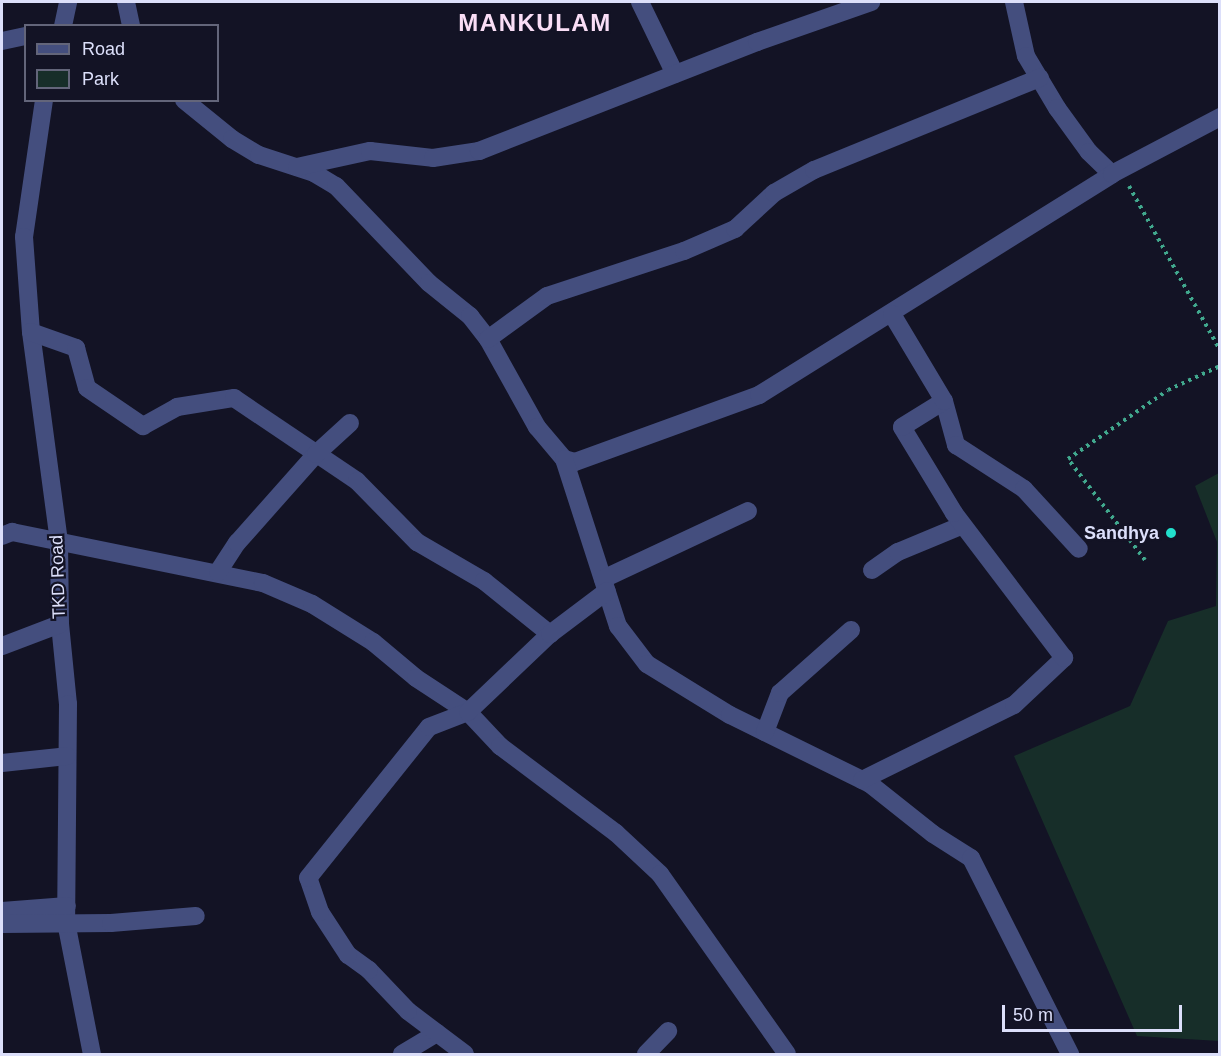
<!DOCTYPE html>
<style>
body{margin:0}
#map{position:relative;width:1221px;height:1056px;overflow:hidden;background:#131325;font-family:Helvetica,sans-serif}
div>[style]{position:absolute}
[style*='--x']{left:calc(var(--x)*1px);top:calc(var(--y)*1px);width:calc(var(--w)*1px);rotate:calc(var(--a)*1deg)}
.green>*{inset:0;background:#172e29}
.path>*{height:4px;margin-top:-2px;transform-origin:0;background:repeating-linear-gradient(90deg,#41a98e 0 3px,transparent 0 7.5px)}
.minor>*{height:18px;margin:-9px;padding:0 9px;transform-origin:9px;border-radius:9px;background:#444e7e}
.dots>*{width:16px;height:16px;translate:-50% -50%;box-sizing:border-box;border:3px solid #131325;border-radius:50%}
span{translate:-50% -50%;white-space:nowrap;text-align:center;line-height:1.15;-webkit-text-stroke:4.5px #131325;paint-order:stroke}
.poi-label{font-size:18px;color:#dcdffa;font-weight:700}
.right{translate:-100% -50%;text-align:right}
.street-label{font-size:18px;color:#dcdffa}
.district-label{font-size:24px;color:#fadef6;font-weight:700;letter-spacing:1.5px}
.frame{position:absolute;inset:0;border:3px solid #dcdffa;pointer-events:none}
.legend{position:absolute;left:24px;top:24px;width:195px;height:78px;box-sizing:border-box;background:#131325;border:2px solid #63657a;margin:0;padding:8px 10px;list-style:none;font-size:18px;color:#dcdffa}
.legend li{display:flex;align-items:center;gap:12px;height:30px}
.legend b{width:30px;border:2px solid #63657a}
.scale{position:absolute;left:1002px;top:1005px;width:180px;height:27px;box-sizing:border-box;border:3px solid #dcdffa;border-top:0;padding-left:8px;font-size:18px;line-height:21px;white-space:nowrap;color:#dcdffa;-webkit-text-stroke:4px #131325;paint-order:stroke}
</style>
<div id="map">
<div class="green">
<div style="clip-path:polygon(1219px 473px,1219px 1041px,1137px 1036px,1014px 756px,1130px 706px,1168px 621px,1216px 606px,1217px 542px,1195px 486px)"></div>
</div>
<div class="path">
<div style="--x:1129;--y:186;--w:188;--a:61"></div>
<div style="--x:1145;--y:560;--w:127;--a:-127.3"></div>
<div style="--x:1068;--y:459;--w:121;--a:-34.6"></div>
<div style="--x:1168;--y:390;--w:57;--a:-24.8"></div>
</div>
<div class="minor">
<div style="--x:126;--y:2;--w:25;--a:78"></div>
<div style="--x:640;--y:2;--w:80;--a:64.1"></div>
<div style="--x:1014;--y:2;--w:55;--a:77.5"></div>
<div style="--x:1026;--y:56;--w:61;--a:59.2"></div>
<div style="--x:1057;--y:108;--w:54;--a:54"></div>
<div style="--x:1089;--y:152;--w:32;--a:44"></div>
<div style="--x:63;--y:26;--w:25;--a:-78"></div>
<div style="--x:2;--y:41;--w:25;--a:-12"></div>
<div style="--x:44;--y:100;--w:138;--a:98.3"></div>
<div style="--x:24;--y:237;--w:95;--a:85.8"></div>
<div style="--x:31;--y:332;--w:212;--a:82.4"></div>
<div style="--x:59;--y:542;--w:82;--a:89.3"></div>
<div style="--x:60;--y:624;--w:80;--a:84.3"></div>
<div style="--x:68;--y:704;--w:218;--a:90.5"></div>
<div style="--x:66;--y:922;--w:135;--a:78.9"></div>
<div style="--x:184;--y:100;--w:62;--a:39.1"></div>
<div style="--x:232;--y:139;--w:31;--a:31"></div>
<div style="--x:259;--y:155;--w:58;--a:18.1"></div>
<div style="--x:314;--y:173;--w:26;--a:31"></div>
<div style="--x:336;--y:186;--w:134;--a:46.2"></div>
<div style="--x:429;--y:283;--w:53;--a:38.8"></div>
<div style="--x:470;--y:316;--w:29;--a:52"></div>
<div style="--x:488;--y:339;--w:101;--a:60.9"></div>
<div style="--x:537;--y:427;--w:42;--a:49.8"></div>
<div style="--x:564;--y:459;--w:11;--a:15"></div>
<div style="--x:575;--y:462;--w:196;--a:-20"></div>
<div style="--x:759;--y:395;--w:416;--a:-32"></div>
<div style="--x:1112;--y:174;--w:122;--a:-27.8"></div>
<div style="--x:297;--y:167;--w:75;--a:-12.4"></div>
<div style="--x:370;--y:151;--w:63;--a:6.3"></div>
<div style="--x:433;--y:158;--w:47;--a:-8.7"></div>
<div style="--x:479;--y:151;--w:299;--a:-21.4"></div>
<div style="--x:757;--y:42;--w:121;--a:-19.3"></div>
<div style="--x:31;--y:332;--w:48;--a:19.6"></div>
<div style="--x:76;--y:348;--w:41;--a:74.6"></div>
<div style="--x:87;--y:388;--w:68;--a:34.2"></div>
<div style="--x:143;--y:426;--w:39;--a:-29"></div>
<div style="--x:177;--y:407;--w:58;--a:-9"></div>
<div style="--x:234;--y:398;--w:148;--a:34"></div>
<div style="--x:357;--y:481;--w:86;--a:45.5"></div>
<div style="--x:417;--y:542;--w:78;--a:30.2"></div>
<div style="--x:484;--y:581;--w:85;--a:38.8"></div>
<div style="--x:488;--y:339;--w:73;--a:-36.1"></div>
<div style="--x:547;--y:296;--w:144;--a:-18.2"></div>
<div style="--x:684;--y:251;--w:56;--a:-23.3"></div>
<div style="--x:735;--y:229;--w:53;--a:-42.7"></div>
<div style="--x:774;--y:193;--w:46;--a:-29.9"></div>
<div style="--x:814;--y:170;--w:244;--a:-22.2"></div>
<div style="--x:944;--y:401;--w:46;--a:74.7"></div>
<div style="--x:956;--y:445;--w:81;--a:32.9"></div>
<div style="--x:1024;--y:489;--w:81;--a:47.5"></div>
<div style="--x:564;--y:459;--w:176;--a:72.1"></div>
<div style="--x:618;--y:626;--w:48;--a:52.7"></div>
<div style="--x:647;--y:664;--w:97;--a:31.6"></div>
<div style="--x:730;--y:715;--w:156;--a:26.2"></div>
<div style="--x:870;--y:784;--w:80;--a:38.4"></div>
<div style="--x:933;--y:834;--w:45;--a:32.3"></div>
<div style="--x:971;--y:858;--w:220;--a:63.2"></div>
<div style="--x:2;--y:536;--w:11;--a:-22"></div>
<div style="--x:12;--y:532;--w:256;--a:11.5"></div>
<div style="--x:263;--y:583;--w:53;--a:23.2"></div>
<div style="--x:312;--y:604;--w:72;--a:31.9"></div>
<div style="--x:373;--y:642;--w:56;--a:39.9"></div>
<div style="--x:416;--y:678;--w:62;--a:33.2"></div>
<div style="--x:468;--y:712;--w:47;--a:46.7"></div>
<div style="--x:500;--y:746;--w:145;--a:36.9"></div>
<div style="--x:616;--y:833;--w:60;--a:43"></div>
<div style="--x:660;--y:874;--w:220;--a:54.8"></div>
<div style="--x:872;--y:570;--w:32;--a:-35"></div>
<div style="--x:898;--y:552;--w:70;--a:-22.6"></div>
<div style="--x:218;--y:572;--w:35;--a:-57"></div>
<div style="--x:237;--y:543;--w:119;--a:-48.4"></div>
<div style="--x:316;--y:454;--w:46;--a:-42.4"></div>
<div style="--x:603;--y:579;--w:160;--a:-25.1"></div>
<div style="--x:2;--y:646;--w:62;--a:-20.8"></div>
<div style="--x:765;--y:732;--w:42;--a:-69"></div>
<div style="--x:780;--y:693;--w:95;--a:-41.6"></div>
<div style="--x:2;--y:763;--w:65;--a:-6.1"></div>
<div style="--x:862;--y:780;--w:169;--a:-26.3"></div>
<div style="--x:1014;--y:705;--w:69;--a:-43.2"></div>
<div style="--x:1064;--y:658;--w:182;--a:-127.2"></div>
<div style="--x:954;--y:513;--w:100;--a:-121.2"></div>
<div style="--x:902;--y:427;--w:49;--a:-31.8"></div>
<div style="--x:944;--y:401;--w:101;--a:-120.9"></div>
<div style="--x:2;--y:911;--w:65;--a:-4.4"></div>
<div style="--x:2;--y:924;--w:109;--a:-0.5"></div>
<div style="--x:111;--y:923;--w:85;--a:-4.7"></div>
<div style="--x:402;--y:1054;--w:41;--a:-31"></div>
<div style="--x:465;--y:1054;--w:71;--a:-143"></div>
<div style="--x:408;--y:1011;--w:57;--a:-133.6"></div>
<div style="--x:369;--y:970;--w:26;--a:-144"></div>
<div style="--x:348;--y:955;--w:51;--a:-123.1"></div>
<div style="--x:320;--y:912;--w:36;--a:-109"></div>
<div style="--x:308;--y:878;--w:193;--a:-51.3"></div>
<div style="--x:429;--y:727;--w:42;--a:-21"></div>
<div style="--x:468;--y:712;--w:113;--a:-43.6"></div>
<div style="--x:550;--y:634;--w:71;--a:-37"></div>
<div style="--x:646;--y:1054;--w:32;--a:-46"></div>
</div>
<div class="dots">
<div style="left:1171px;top:533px;background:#22e0cd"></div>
</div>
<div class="poi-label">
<span class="right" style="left:1159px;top:533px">Sandhya</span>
</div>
<div class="street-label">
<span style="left:58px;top:577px;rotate:-92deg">TKD Road</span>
</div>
<div class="district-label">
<span style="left:535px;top:23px">MANKULAM</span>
</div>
<div class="frame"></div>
<ul class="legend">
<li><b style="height:8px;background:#444e7e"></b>Road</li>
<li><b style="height:16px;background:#172e29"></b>Park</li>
</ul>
<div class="scale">50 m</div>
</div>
